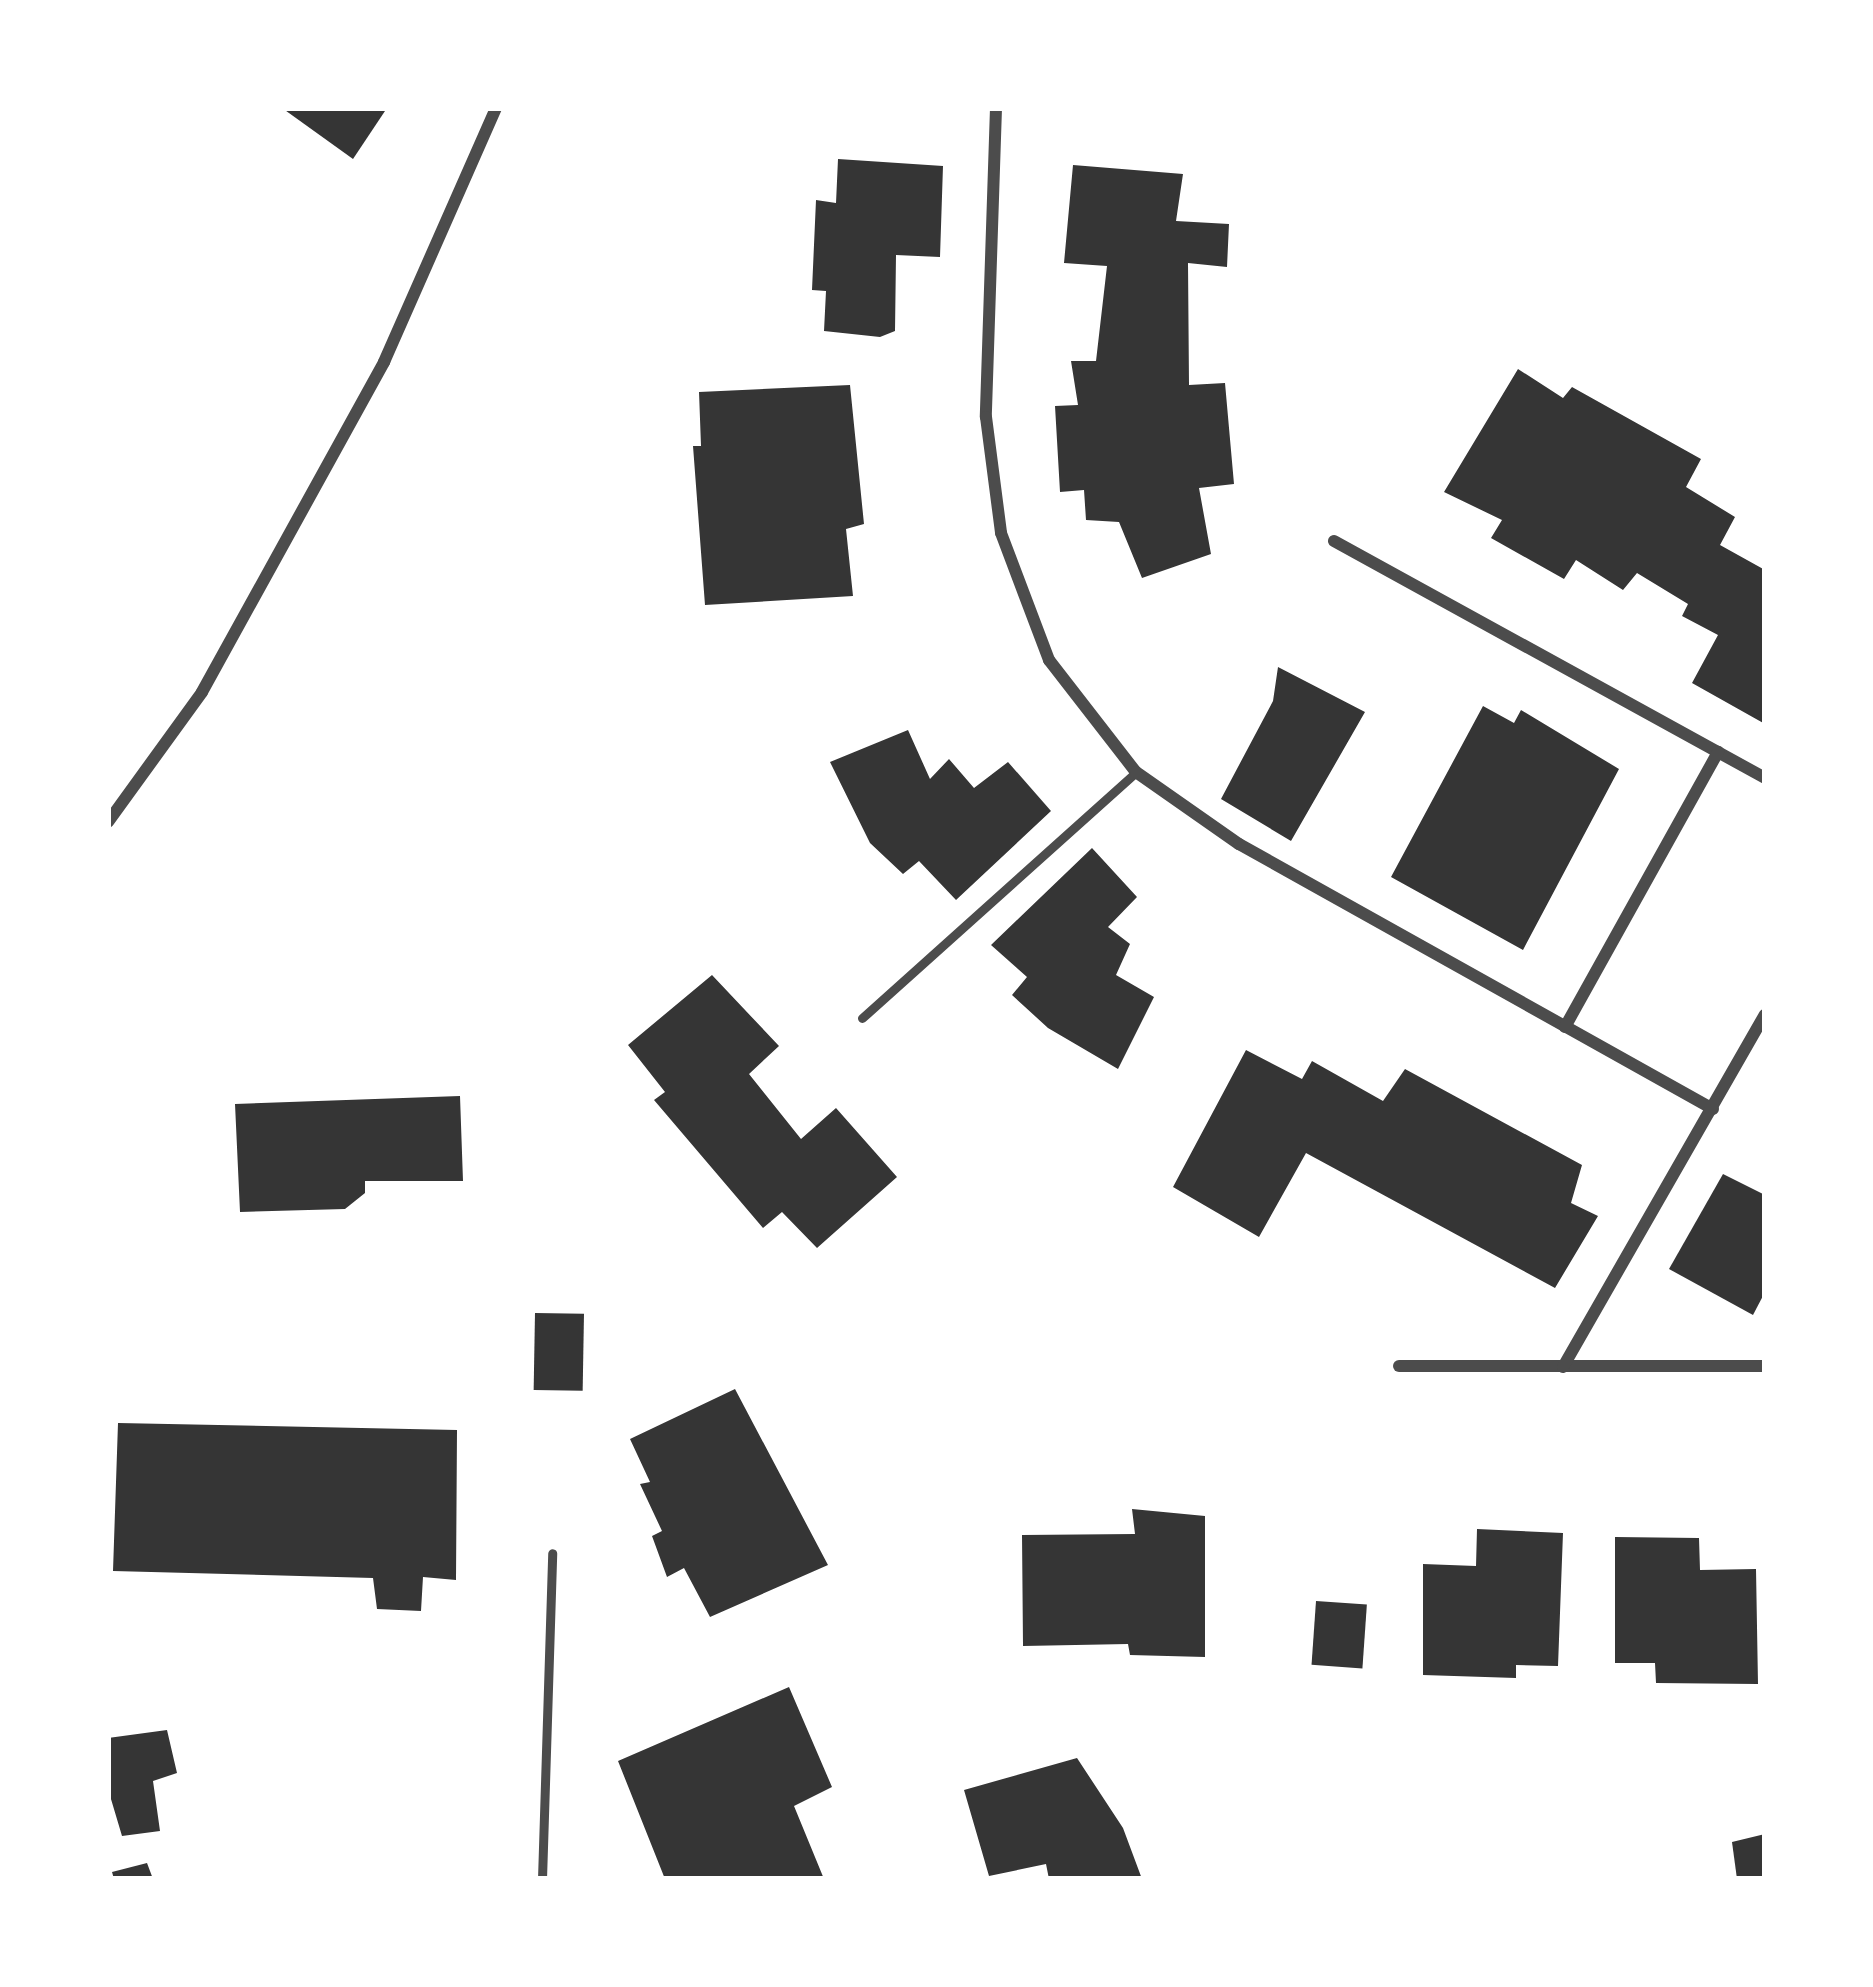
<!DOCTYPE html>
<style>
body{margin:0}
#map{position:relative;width:1873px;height:1987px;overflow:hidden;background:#fff;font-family:"Noto Sans",sans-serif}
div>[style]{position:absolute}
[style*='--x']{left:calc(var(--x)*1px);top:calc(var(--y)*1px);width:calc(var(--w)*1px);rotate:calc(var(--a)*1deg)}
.building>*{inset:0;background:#353535;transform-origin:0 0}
.service>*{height:9px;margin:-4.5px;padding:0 4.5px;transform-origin:4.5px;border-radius:4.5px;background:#4c4c4c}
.minor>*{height:12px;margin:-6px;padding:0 6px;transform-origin:6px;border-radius:6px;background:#4c4c4c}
span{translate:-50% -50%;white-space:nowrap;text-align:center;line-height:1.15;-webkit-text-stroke:10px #fff;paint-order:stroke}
.frame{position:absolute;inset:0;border:111px solid #fff;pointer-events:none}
</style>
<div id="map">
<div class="building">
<div style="clip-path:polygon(282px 108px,387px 108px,353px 159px)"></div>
<div style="clip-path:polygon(838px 159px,943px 166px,940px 257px,896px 255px,895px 331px,880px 337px,824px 331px,826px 291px,812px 290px,816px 200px,836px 203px)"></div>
<div style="clip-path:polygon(1073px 165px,1183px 174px,1176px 221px,1229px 224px,1227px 267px,1188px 263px,1189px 385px,1225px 383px,1234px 484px,1199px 488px,1211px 554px,1142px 578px,1119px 522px,1086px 520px,1084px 490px,1060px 492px,1055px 406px,1078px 405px,1071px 361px,1096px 361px,1107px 266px,1064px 263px)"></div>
<div style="clip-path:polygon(1518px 369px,1563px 398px,1572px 387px,1701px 459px,1686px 487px,1735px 517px,1720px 545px,1765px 570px,1765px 724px,1692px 683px,1718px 635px,1682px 616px,1688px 604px,1637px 573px,1623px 590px,1576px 560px,1564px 579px,1491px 538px,1502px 520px,1444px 492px)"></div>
<div style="clip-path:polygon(850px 385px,864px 524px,846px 529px,853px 596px,705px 605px,693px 446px,701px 446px,699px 392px)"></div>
<div style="clip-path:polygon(1278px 667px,1365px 712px,1291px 841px,1221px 799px,1273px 701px)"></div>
<div style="clip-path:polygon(1483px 706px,1514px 723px,1521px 710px,1619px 769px,1523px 950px,1391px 877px)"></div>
<div style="clip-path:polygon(908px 730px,930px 779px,949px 759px,974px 788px,1008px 762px,1051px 811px,956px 900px,919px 861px,903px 874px,870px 843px,830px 762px)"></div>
<div style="clip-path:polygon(1092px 848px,1137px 897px,1108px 927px,1130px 944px,1116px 975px,1154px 997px,1118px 1069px,1048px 1028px,1012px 995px,1027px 977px,991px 945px)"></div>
<div style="clip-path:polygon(712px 975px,779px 1046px,749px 1074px,801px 1139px,836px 1108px,897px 1177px,817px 1248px,782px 1212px,763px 1228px,654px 1100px,665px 1092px,628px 1045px)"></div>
<div style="clip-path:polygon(1246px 1050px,1302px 1079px,1312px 1061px,1383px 1101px,1405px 1069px,1582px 1165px,1571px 1203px,1598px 1216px,1555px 1288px,1306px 1153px,1259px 1237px,1173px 1187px)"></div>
<div style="clip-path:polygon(460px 1096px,463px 1181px,365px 1181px,365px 1193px,345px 1209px,240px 1212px,235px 1104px)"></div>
<div style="clip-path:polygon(1723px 1174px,1765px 1195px,1765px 1292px,1753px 1315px,1669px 1269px)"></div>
<div style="left:535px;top:1313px;width:49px;height:77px;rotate:1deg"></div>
<div style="clip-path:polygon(735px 1389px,828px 1565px,710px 1617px,684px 1568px,667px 1577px,652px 1536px,662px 1531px,640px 1484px,650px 1482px,630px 1439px)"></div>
<div style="clip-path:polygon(118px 1423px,457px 1430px,456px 1580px,423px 1577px,421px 1611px,377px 1609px,373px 1578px,113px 1571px)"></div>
<div style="clip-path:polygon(1132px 1509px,1205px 1516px,1205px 1657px,1130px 1655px,1128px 1644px,1023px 1646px,1022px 1535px,1135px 1534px)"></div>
<div style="clip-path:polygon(1477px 1529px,1563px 1533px,1558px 1666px,1516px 1665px,1516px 1678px,1423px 1675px,1423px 1564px,1476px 1566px)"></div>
<div style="clip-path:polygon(1615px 1537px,1699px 1538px,1700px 1570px,1756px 1569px,1758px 1684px,1656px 1683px,1655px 1663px,1615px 1663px)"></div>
<div style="left:1316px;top:1601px;width:51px;height:64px;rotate:4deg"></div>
<div style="clip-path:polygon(789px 1687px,832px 1787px,794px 1806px,824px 1879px,665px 1879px,618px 1761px)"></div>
<div style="clip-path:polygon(167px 1730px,177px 1773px,153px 1781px,160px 1831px,122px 1836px,108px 1789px,108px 1738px)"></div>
<div style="clip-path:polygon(1077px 1758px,1123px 1828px,1142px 1879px,1049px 1879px,1046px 1864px,989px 1876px,964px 1790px)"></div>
<div style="clip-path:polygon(1765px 1834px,1765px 1879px,1737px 1879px,1732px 1842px)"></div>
<div style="clip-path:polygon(147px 1863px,153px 1879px,114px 1879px,112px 1872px)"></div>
</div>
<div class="service">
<div style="--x:862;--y:1018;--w:368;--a:-41.9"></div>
<div style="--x:542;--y:1879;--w:326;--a:-88.2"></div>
</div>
<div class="minor">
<div style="--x:996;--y:108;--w:309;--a:91.9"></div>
<div style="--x:986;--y:417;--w:117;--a:82.6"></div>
<div style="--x:1001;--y:533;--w:136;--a:69.3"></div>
<div style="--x:1049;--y:660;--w:142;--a:52.2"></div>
<div style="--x:1136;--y:772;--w:126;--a:35"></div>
<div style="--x:1239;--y:844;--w:543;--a:29.21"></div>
<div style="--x:1334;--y:541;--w:492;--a:28.8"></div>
<div style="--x:108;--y:822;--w:160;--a:-54.1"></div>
<div style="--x:202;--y:692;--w:377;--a:-61.1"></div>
<div style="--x:384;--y:362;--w:278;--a:-66.2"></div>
<div style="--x:1565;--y:1027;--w:315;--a:-60.9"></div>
<div style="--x:1399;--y:1366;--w:366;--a:0"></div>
<div style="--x:1563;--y:1367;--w:406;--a:-60.2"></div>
</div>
<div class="frame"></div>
</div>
